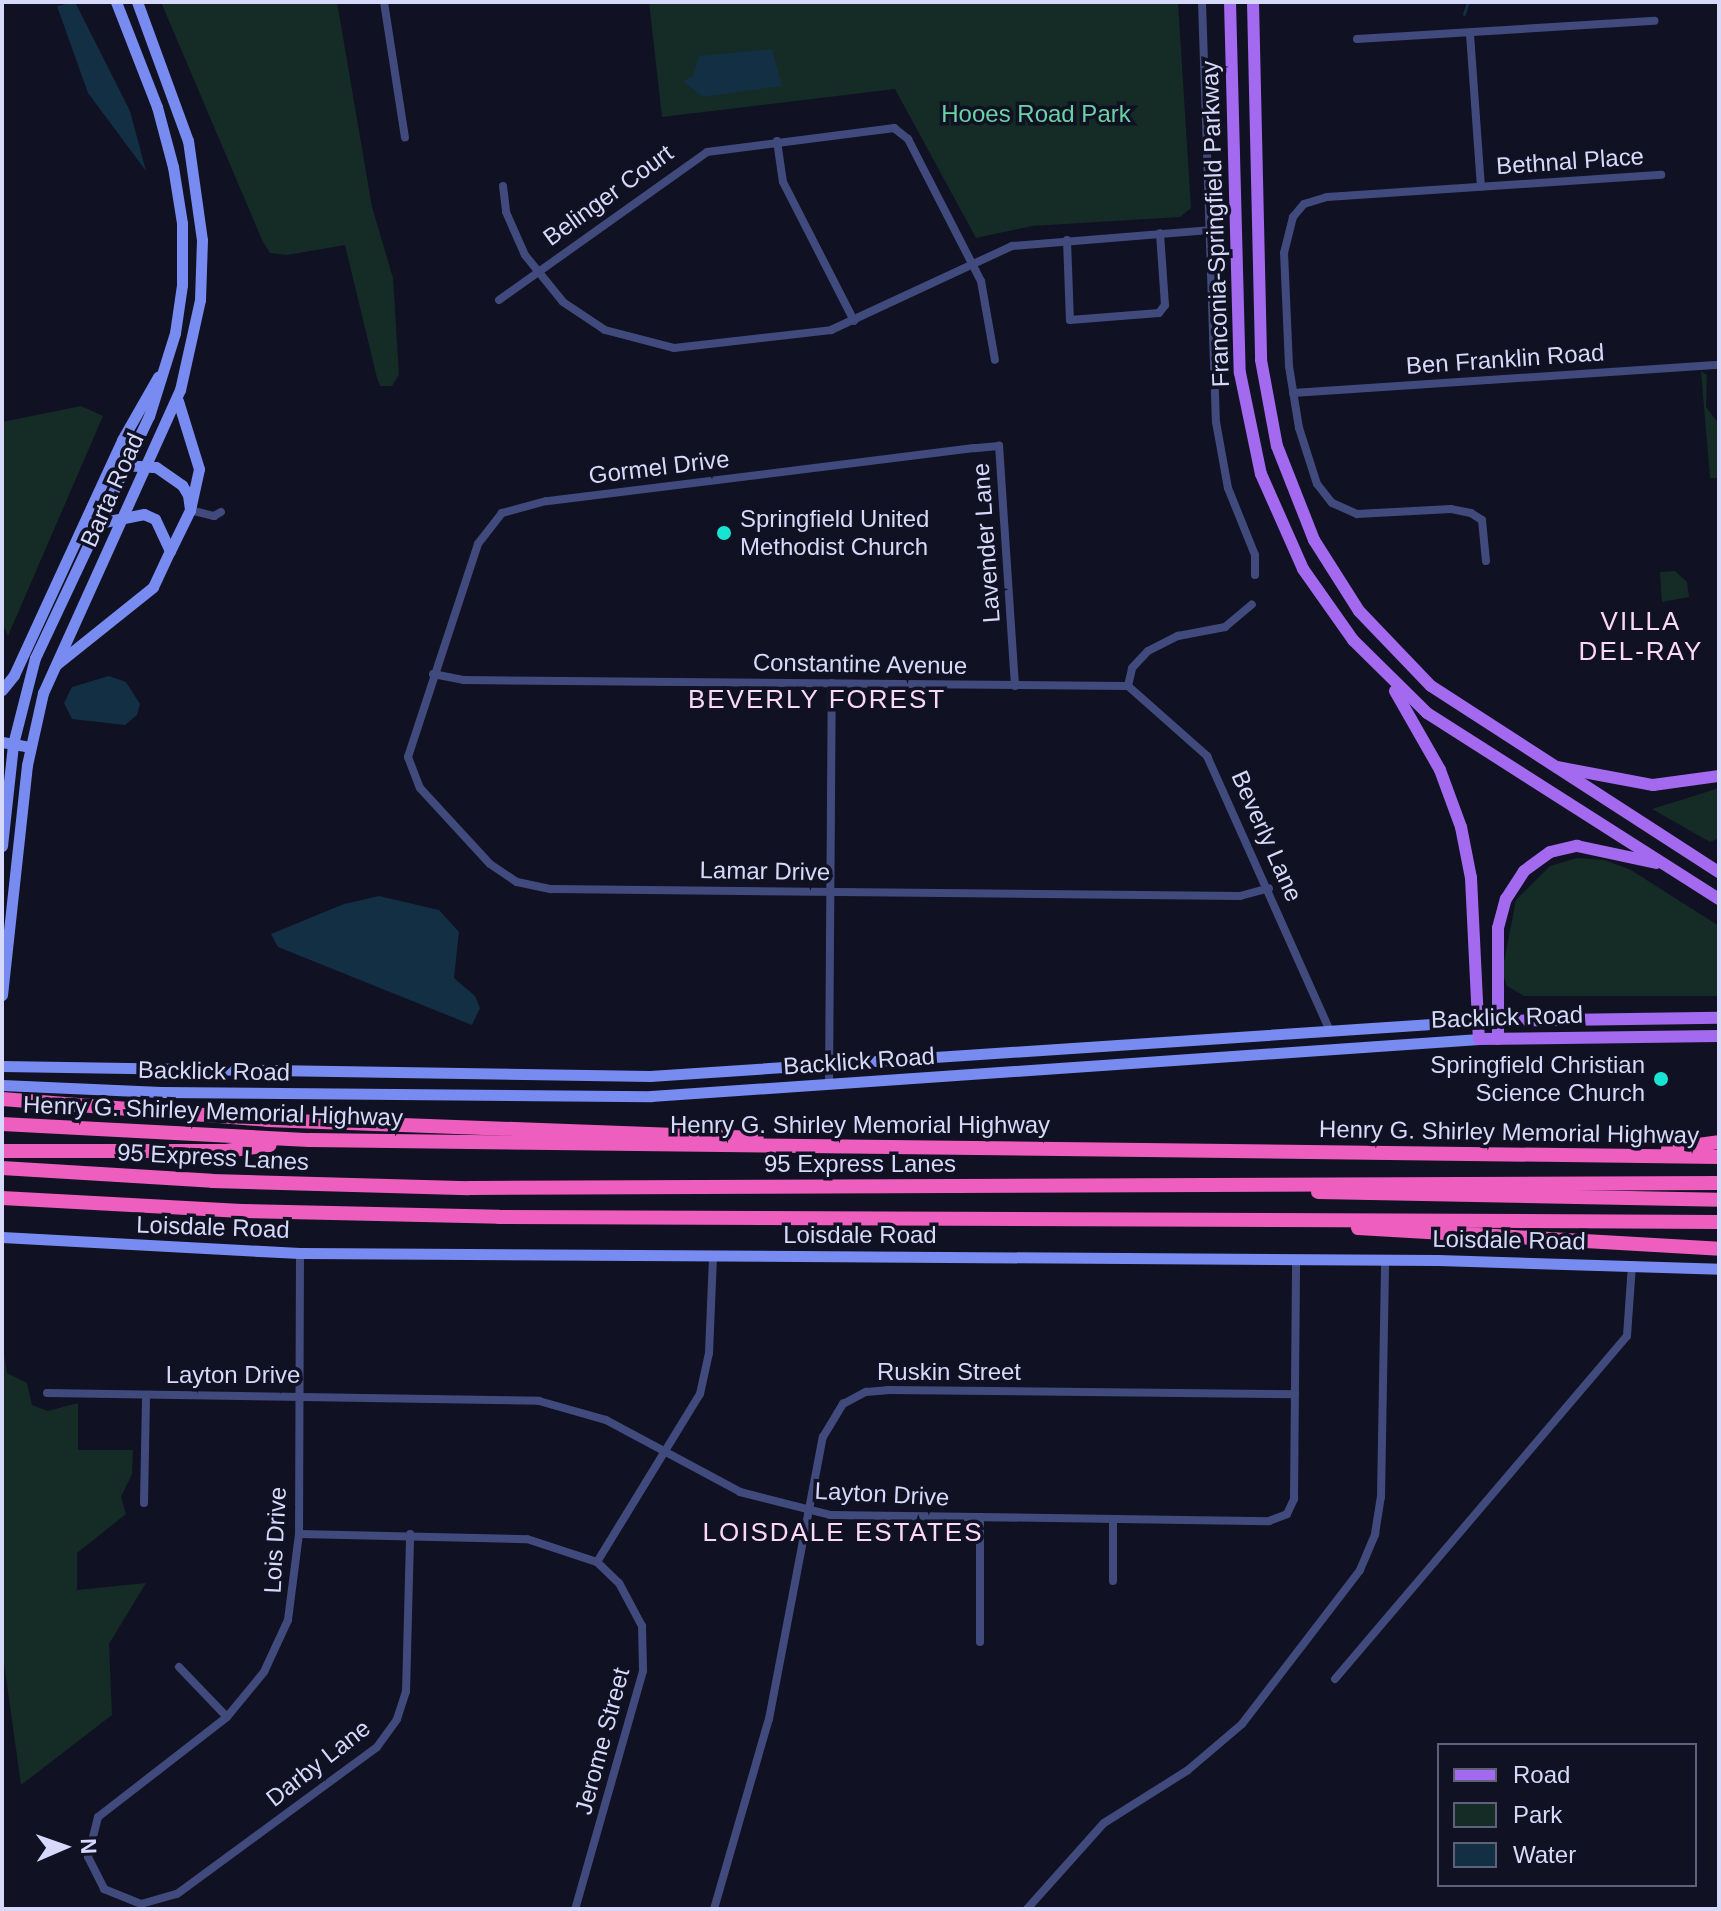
<!DOCTYPE html>
<style>
body{margin:0}
#map{position:relative;width:1721px;height:1911px;overflow:hidden;background:#101122;font-family:Helvetica,sans-serif}
div>[style]{position:absolute}
[style*='--x']{left:calc(var(--x)*1px);top:calc(var(--y)*1px);width:calc(var(--w)*1px);rotate:calc(var(--a)*1deg)}
.green>*{inset:0;background:#142b26}
.water>*{inset:0;background:#132f43}
.stream>*{height:3px;margin:-1.5px;padding:0 1.5px;transform-origin:1.5px;border-radius:1.5px;background:#132f43}
.street>*{height:8px;margin:-4px;padding:0 4px;transform-origin:4px;border-radius:4px;background:#414a7c}
.secondary>*{height:11px;margin:-5.5px;padding:0 5.5px;transform-origin:5.5px;border-radius:5.5px;background:#788bf0}
.primary>*{height:12px;margin:-6px;padding:0 6px;transform-origin:6px;border-radius:6px;background:#a369ee}
.highway>*{height:14px;margin:-7px;padding:0 7px;transform-origin:7px;border-radius:7px;background:#ed5ebe}
.dots>*{width:22px;height:22px;translate:-50% -50%;box-sizing:border-box;border:4px solid #101122;border-radius:50%}
span{translate:-50% -50%;white-space:nowrap;text-align:center;line-height:1.15;-webkit-text-stroke:7px #101122;paint-order:stroke}
.park-label{font-size:24px;color:#6ad2a5}
.street-label{font-size:24px;color:#d6d9fa}
.poi-label{font-size:24px;color:#d6d9fa}
.left{translate:0 -50%;text-align:left}
.right{translate:-100% -50%;text-align:right}
.neighbourhood-label{font-size:26px;color:#fbd8f5;letter-spacing:2px}
.frame{position:absolute;inset:0;border:4px solid #d6d9fa;pointer-events:none}
.legend{position:absolute;left:1437px;top:1743px;width:260px;height:144px;box-sizing:border-box;background:#101122;border:2px solid #5f6178;margin:0;padding:10px 14px;list-style:none;font-size:24px;color:#d6d9fa}
.legend li{display:flex;align-items:center;gap:16px;height:40px}
.legend b{width:40px;border:2px solid #5f6178}
.north{position:absolute;left:24px;top:1807px;width:80px;height:80px;-webkit-text-stroke:6px #101122;paint-order:stroke;rotate:88deg;font-size:22px;font-weight:700;line-height:32px;text-align:center;color:#d6d9fa}
.north::after{content:'';display:block;margin:auto;width:28px;height:36px;background:#d6d9fa;clip-path:polygon(50% 0,100% 100%,50% 72%,0 100%)}
</style>
<div id="map">
<div class="green">
<div style="clip-path:polygon(161px 2px,337px 2px,372px 207px,393px 278px,399px 375px,392px 386px,380px 386px,377px 378px,345px 245px,287px 255px,270px 253px,262px 240px)"></div>
<div style="clip-path:polygon(649px 2px,1178px 2px,1191px 208px,1180px 217px,1032px 226px,976px 238px,895px 89px,662px 117px)"></div>
<div style="clip-path:polygon(1701px 371px,1707px 375px,1706px 407px,1719px 424px,1719px 478px,1710px 478px)"></div>
<div style="clip-path:polygon(81px 406px,103px 416px,8px 636px,2px 622px,2px 422px)"></div>
<div style="clip-path:polygon(1675px 571px,1687px 582px,1689px 597px,1662px 602px,1660px 572px)"></div>
<div style="clip-path:polygon(1719px 788px,1719px 838px,1710px 842px,1652px 809px)"></div>
<div style="clip-path:polygon(1577px 858px,1605px 860px,1631px 870px,1719px 926px,1719px 996px,1524px 996px,1507px 986px,1502px 972px,1516px 900px,1550px 866px)"></div>
<div style="clip-path:polygon(2px 1341px,7px 1373px,27px 1383px,32px 1405px,48px 1411px,78px 1403px,78px 1450px,133px 1450px,132px 1474px,121px 1497px,126px 1514px,77px 1553px,77px 1590px,146px 1583px,109px 1644px,112px 1715px,21px 1785px,2px 1649px)"></div>
</div>
<div class="water">
<div style="clip-path:polygon(75px 2px,130px 111px,146px 171px,88px 93px,57px 6px)"></div>
<div style="clip-path:polygon(772px 49px,782px 86px,702px 97px,683px 81px,693px 76px,699px 56px)"></div>
<div style="clip-path:polygon(109px 676px,126px 682px,140px 704px,137px 715px,125px 725px,72px 719px,64px 703px,72px 687px)"></div>
<div style="clip-path:polygon(379px 896px,439px 910px,459px 932px,454px 978px,475px 996px,480px 1008px,472px 1025px,278px 947px,271px 934px,344px 904px)"></div>
</div>
<div class="stream">
<div style="--x:1464;--y:14;--w:13;--a:-72"></div>
</div>
<div class="street">
<div style="--x:384;--y:2;--w:137;--a:81.2"></div>
<div style="--x:1202;--y:2;--w:420;--a:88.1"></div>
<div style="--x:1216;--y:422;--w:67;--a:79.7"></div>
<div style="--x:1228;--y:488;--w:72;--a:68.1"></div>
<div style="--x:1255;--y:555;--w:20;--a:90"></div>
<div style="--x:1470;--y:34;--w:153;--a:85.9"></div>
<div style="--x:1357;--y:39;--w:298;--a:-3.5"></div>
<div style="--x:777;--y:141;--w:41;--a:81.7"></div>
<div style="--x:783;--y:182;--w:156;--a:62.9"></div>
<div style="--x:503;--y:186;--w:26;--a:83"></div>
<div style="--x:506;--y:212;--w:47;--a:66.2"></div>
<div style="--x:525;--y:255;--w:60;--a:51"></div>
<div style="--x:563;--y:302;--w:50;--a:33.7"></div>
<div style="--x:605;--y:330;--w:71;--a:14.6"></div>
<div style="--x:674;--y:348;--w:158;--a:-6.5"></div>
<div style="--x:831;--y:330;--w:200;--a:-24.9"></div>
<div style="--x:1012;--y:246;--w:201;--a:-4.6"></div>
<div style="--x:1067;--y:240;--w:80;--a:87.9"></div>
<div style="--x:1070;--y:320;--w:89;--a:-4.5"></div>
<div style="--x:1159;--y:313;--w:10;--a:-53"></div>
<div style="--x:1165;--y:305;--w:72;--a:-94"></div>
<div style="--x:499;--y:300;--w:255;--a:-35.4"></div>
<div style="--x:707;--y:152;--w:189;--a:-7.3"></div>
<div style="--x:894;--y:128;--w:18;--a:38"></div>
<div style="--x:908;--y:139;--w:160;--a:62.8"></div>
<div style="--x:981;--y:281;--w:80;--a:80"></div>
<div style="--x:1293;--y:393;--w:427;--a:-3.8"></div>
<div style="--x:190;--y:510;--w:25;--a:14"></div>
<div style="--x:214;--y:516;--w:8;--a:-30"></div>
<div style="--x:1486;--y:561;--w:41;--a:-95.6"></div>
<div style="--x:1482;--y:520;--w:13;--a:-148"></div>
<div style="--x:1471;--y:513;--w:20;--a:-169"></div>
<div style="--x:1451;--y:509;--w:94;--a:177"></div>
<div style="--x:1357;--y:514;--w:27;--a:-156"></div>
<div style="--x:1332;--y:503;--w:24;--a:-128"></div>
<div style="--x:1317;--y:484;--w:59;--a:-107.8"></div>
<div style="--x:1299;--y:428;--w:63;--a:-99.2"></div>
<div style="--x:1289;--y:366;--w:113;--a:-92.5"></div>
<div style="--x:1284;--y:253;--w:37;--a:-76"></div>
<div style="--x:1293;--y:217;--w:17;--a:-50"></div>
<div style="--x:1304;--y:204;--w:24;--a:-17"></div>
<div style="--x:1327;--y:197;--w:335;--a:-3.8"></div>
<div style="--x:433;--y:674;--w:32;--a:11"></div>
<div style="--x:464;--y:680;--w:664;--a:0.52"></div>
<div style="--x:1128;--y:686;--w:18;--a:-77"></div>
<div style="--x:1132;--y:668;--w:23;--a:-47"></div>
<div style="--x:1148;--y:651;--w:34;--a:-27"></div>
<div style="--x:1178;--y:636;--w:48;--a:-10.8"></div>
<div style="--x:1225;--y:627;--w:35;--a:-40"></div>
<div style="--x:1015;--y:686;--w:241;--a:-93.8"></div>
<div style="--x:999;--y:446;--w:25;--a:175"></div>
<div style="--x:974;--y:448;--w:431;--a:172.9"></div>
<div style="--x:546;--y:501;--w:46;--a:164.7"></div>
<div style="--x:502;--y:513;--w:39;--a:128"></div>
<div style="--x:478;--y:544;--w:224;--a:108.2"></div>
<div style="--x:408;--y:757;--w:33;--a:69"></div>
<div style="--x:420;--y:788;--w:103;--a:47.4"></div>
<div style="--x:490;--y:864;--w:32;--a:34"></div>
<div style="--x:517;--y:882;--w:35;--a:12"></div>
<div style="--x:551;--y:889;--w:689;--a:0.58"></div>
<div style="--x:1240;--y:896;--w:30;--a:-15"></div>
<div style="--x:1128;--y:686;--w:106;--a:41.5"></div>
<div style="--x:1207;--y:756;--w:301;--a:65.9"></div>
<div style="--x:829;--y:1085;--w:402;--a:-89.6"></div>
<div style="--x:300;--y:1253;--w:281;--a:90.2"></div>
<div style="--x:299;--y:1534;--w:87;--a:97.3"></div>
<div style="--x:288;--y:1620;--w:57;--a:114.8"></div>
<div style="--x:264;--y:1672;--w:58;--a:129.4"></div>
<div style="--x:227;--y:1717;--w:163;--a:142.2"></div>
<div style="--x:98;--y:1817;--w:41;--a:104"></div>
<div style="--x:88;--y:1857;--w:36;--a:63"></div>
<div style="--x:104;--y:1889;--w:40;--a:22"></div>
<div style="--x:141;--y:1904;--w:37;--a:-16"></div>
<div style="--x:177;--y:1894;--w:248;--a:-36.3"></div>
<div style="--x:377;--y:1747;--w:34;--a:-54"></div>
<div style="--x:397;--y:1719;--w:28;--a:-72"></div>
<div style="--x:406;--y:1692;--w:158;--a:-88.5"></div>
<div style="--x:47;--y:1393;--w:492;--a:0.9"></div>
<div style="--x:539;--y:1401;--w:70;--a:15.8"></div>
<div style="--x:606;--y:1420;--w:152;--a:28.2"></div>
<div style="--x:740;--y:1492;--w:93;--a:14.3"></div>
<div style="--x:830;--y:1515;--w:439;--a:0.8"></div>
<div style="--x:1269;--y:1521;--w:19;--a:-21"></div>
<div style="--x:1287;--y:1514;--w:17;--a:-65"></div>
<div style="--x:1294;--y:1499;--w:239;--a:-89.5"></div>
<div style="--x:144;--y:1503;--w:108;--a:-88.9"></div>
<div style="--x:1113;--y:1520;--w:61;--a:90"></div>
<div style="--x:299;--y:1534;--w:228;--a:1.3"></div>
<div style="--x:527;--y:1539;--w:74;--a:18.2"></div>
<div style="--x:597;--y:1562;--w:30;--a:44"></div>
<div style="--x:619;--y:1583;--w:49;--a:61.9"></div>
<div style="--x:642;--y:1626;--w:45;--a:88.7"></div>
<div style="--x:643;--y:1671;--w:248;--a:105.9"></div>
<div style="--x:597;--y:1562;--w:197;--a:-58.5"></div>
<div style="--x:700;--y:1394;--w:42;--a:-77.6"></div>
<div style="--x:709;--y:1353;--w:97;--a:-87.6"></div>
<div style="--x:980;--y:1642;--w:123;--a:-90"></div>
<div style="--x:179;--y:1667;--w:69;--a:46.2"></div>
<div style="--x:1335;--y:1679;--w:450;--a:-49.6"></div>
<div style="--x:1627;--y:1336;--w:71;--a:-86"></div>
<div style="--x:714;--y:1909;--w:198;--a:-73.9"></div>
<div style="--x:769;--y:1719;--w:287;--a:-79.2"></div>
<div style="--x:823;--y:1437;--w:39;--a:-59"></div>
<div style="--x:843;--y:1404;--w:26;--a:-28"></div>
<div style="--x:866;--y:1392;--w:21;--a:-5"></div>
<div style="--x:887;--y:1390;--w:408;--a:0.6"></div>
<div style="--x:1027;--y:1909;--w:115;--a:-48.2"></div>
<div style="--x:1104;--y:1823;--w:99;--a:-32.2"></div>
<div style="--x:1188;--y:1770;--w:71;--a:-40.4"></div>
<div style="--x:1242;--y:1724;--w:194;--a:-52.5"></div>
<div style="--x:1360;--y:1570;--w:39;--a:-67"></div>
<div style="--x:1375;--y:1534;--w:37;--a:-81"></div>
<div style="--x:1381;--y:1497;--w:237;--a:-89"></div>
</div>
<div class="secondary">
<div style="--x:178;--y:401;--w:71;--a:72.8"></div>
<div style="--x:199;--y:469;--w:42;--a:102.4"></div>
<div style="--x:125;--y:465;--w:31;--a:4"></div>
<div style="--x:156;--y:467;--w:32;--a:35"></div>
<div style="--x:182;--y:485;--w:12;--a:59"></div>
<div style="--x:188;--y:495;--w:15;--a:82"></div>
<div style="--x:190;--y:510;--w:46;--a:116"></div>
<div style="--x:57;--y:664;--w:123;--a:-38.7"></div>
<div style="--x:153;--y:587;--w:40;--a:-65"></div>
<div style="--x:170;--y:551;--w:35;--a:-115"></div>
<div style="--x:155;--y:519;--w:12;--a:-156"></div>
<div style="--x:144;--y:514;--w:46;--a:168.7"></div>
<div style="--x:2;--y:690;--w:19;--a:-51"></div>
<div style="--x:14;--y:675;--w:259;--a:-65.3"></div>
<div style="--x:122;--y:440;--w:73;--a:-60.3"></div>
<div style="--x:2;--y:742;--w:28;--a:10"></div>
<div style="--x:2;--y:846;--w:103;--a:-83.8"></div>
<div style="--x:13;--y:744;--w:89;--a:-75.7"></div>
<div style="--x:35;--y:658;--w:268;--a:-64.8"></div>
<div style="--x:149;--y:416;--w:87;--a:-72.6"></div>
<div style="--x:175;--y:333;--w:49;--a:-81.7"></div>
<div style="--x:182;--y:285;--w:62;--a:-90"></div>
<div style="--x:182;--y:223;--w:57;--a:-99.1"></div>
<div style="--x:173;--y:167;--w:62;--a:-104.9"></div>
<div style="--x:157;--y:107;--w:113;--a:-111.3"></div>
<div style="--x:2;--y:995;--w:231;--a:-83.8"></div>
<div style="--x:27;--y:765;--w:74;--a:-77.5"></div>
<div style="--x:43;--y:693;--w:333;--a:-65.7"></div>
<div style="--x:180;--y:390;--w:92;--a:-77.5"></div>
<div style="--x:200;--y:300;--w:60;--a:-88.1"></div>
<div style="--x:202;--y:240;--w:100;--a:-98"></div>
<div style="--x:188;--y:141;--w:148;--a:-110.1"></div>
<div style="--x:2;--y:1066;--w:648;--a:0.88"></div>
<div style="--x:650;--y:1076;--w:829;--a:-3.8"></div>
<div style="--x:2;--y:1085;--w:159;--a:2.5"></div>
<div style="--x:161;--y:1092;--w:490;--a:0.5"></div>
<div style="--x:651;--y:1096;--w:830;--a:-3.94"></div>
<div style="--x:2;--y:1237;--w:298;--a:3.1"></div>
<div style="--x:300;--y:1253;--w:1138;--a:0.35"></div>
<div style="--x:1438;--y:1260;--w:281;--a:1.8"></div>
</div>
<div class="primary">
<div style="--x:1230;--y:2;--w:371;--a:88.5"></div>
<div style="--x:1240;--y:373;--w:103;--a:78.3"></div>
<div style="--x:1261;--y:474;--w:104;--a:66.1"></div>
<div style="--x:1303;--y:569;--w:87;--a:54.8"></div>
<div style="--x:1353;--y:640;--w:104;--a:44.6"></div>
<div style="--x:1427;--y:713;--w:346;--a:32.5"></div>
<div style="--x:1253;--y:2;--w:358;--a:88.7"></div>
<div style="--x:1261;--y:360;--w:87;--a:79.5"></div>
<div style="--x:1277;--y:446;--w:101;--a:68.5"></div>
<div style="--x:1314;--y:540;--w:84;--a:57.6"></div>
<div style="--x:1359;--y:611;--w:104;--a:46.2"></div>
<div style="--x:1431;--y:686;--w:343;--a:32.9"></div>
<div style="--x:1395;--y:691;--w:91;--a:60.3"></div>
<div style="--x:1440;--y:770;--w:61;--a:69.8"></div>
<div style="--x:1461;--y:827;--w:52;--a:78.9"></div>
<div style="--x:1471;--y:878;--w:161;--a:87.2"></div>
<div style="--x:1479;--y:1039;--w:240;--a:-0.7"></div>
<div style="--x:1557;--y:767;--w:98;--a:10.6"></div>
<div style="--x:1653;--y:785;--w:67;--a:-7.8"></div>
<div style="--x:1492;--y:1021;--w:227;--a:-0.8"></div>
<div style="--x:1498;--y:1039;--w:111;--a:-90"></div>
<div style="--x:1498;--y:928;--w:30;--a:-75"></div>
<div style="--x:1506;--y:899;--w:33;--a:-57"></div>
<div style="--x:1524;--y:871;--w:32;--a:-36"></div>
<div style="--x:1550;--y:852;--w:28;--a:-13"></div>
<div style="--x:1577;--y:846;--w:81;--a:12.1"></div>
</div>
<div class="highway">
<div style="--x:2;--y:1099;--w:266;--a:4.5"></div>
<div style="--x:267;--y:1120;--w:490;--a:2.1"></div>
<div style="--x:2;--y:1124;--w:308;--a:3"></div>
<div style="--x:310;--y:1140;--w:1409;--a:0.69"></div>
<div style="--x:1668;--y:1149;--w:51;--a:-7.8"></div>
<div style="--x:2;--y:1151;--w:224;--a:0"></div>
<div style="--x:226;--y:1151;--w:44;--a:-7.8"></div>
<div style="--x:2;--y:1168;--w:210;--a:3.5"></div>
<div style="--x:212;--y:1181;--w:257;--a:1.6"></div>
<div style="--x:469;--y:1188;--w:1250;--a:-0.23"></div>
<div style="--x:1318;--y:1192;--w:401;--a:1.1"></div>
<div style="--x:2;--y:1198;--w:240;--a:3.1"></div>
<div style="--x:242;--y:1211;--w:257;--a:1.3"></div>
<div style="--x:499;--y:1217;--w:1220;--a:0.23"></div>
<div style="--x:1358;--y:1228;--w:362;--a:3.3"></div>
</div>
<div class="dots">
<div style="left:724px;top:533px;background:#19e3d1"></div>
<div style="left:1661px;top:1079px;background:#19e3d1"></div>
</div>
<div class="park-label">
<span style="left:1036px;top:114px">Hooes Road Park</span>
</div>
<div class="street-label">
<span style="left:1570px;top:161px;rotate:-4deg">Bethnal Place</span>
<span style="left:608px;top:195px;rotate:-36deg">Belinger Court</span>
<span style="left:1215px;top:224px;rotate:-92deg">Franconia-Springfield Parkway</span>
<span style="left:1505px;top:359px;rotate:-4deg">Ben Franklin Road</span>
<span style="left:659px;top:467px;rotate:-7deg">Gormel Drive</span>
<span style="left:112px;top:490px;rotate:-66deg">Barta Road</span>
<span style="left:986px;top:543px;rotate:-94deg">Lavender Lane</span>
<span style="left:860px;top:664px;rotate:1deg">Constantine Avenue</span>
<span style="left:1267px;top:836px;rotate:66deg">Beverly Lane</span>
<span style="left:765px;top:871px;rotate:1deg">Lamar Drive</span>
<span style="left:1507px;top:1017px;rotate:-2deg">Backlick Road</span>
<span style="left:859px;top:1061px;rotate:-4deg">Backlick Road</span>
<span style="left:214px;top:1071px;rotate:1deg">Backlick Road</span>
<span style="left:213px;top:1111px;rotate:2deg">Henry G. Shirley Memorial Highway</span>
<span style="left:860px;top:1125px">Henry G. Shirley Memorial Highway</span>
<span style="left:1509px;top:1132px;rotate:1deg">Henry G. Shirley Memorial Highway</span>
<span style="left:213px;top:1157px;rotate:3deg">95 Express Lanes</span>
<span style="left:860px;top:1164px">95 Express Lanes</span>
<span style="left:213px;top:1227px;rotate:2deg">Loisdale Road</span>
<span style="left:860px;top:1235px">Loisdale Road</span>
<span style="left:1509px;top:1240px;rotate:1deg">Loisdale Road</span>
<span style="left:949px;top:1372px">Ruskin Street</span>
<span style="left:233px;top:1375px">Layton Drive</span>
<span style="left:882px;top:1494px;rotate:3deg">Layton Drive</span>
<span style="left:275px;top:1540px;rotate:-87deg">Lois Drive</span>
<span style="left:602px;top:1741px;rotate:-75deg">Jerome Street</span>
<span style="left:318px;top:1763px;rotate:-38deg">Darby Lane</span>
</div>
<div class="poi-label">
<span class="left" style="left:740px;top:533px">Springfield United<br>Methodist Church</span>
<span class="right" style="left:1645px;top:1079px">Springfield Christian<br>Science Church</span>
</div>
<div class="neighbourhood-label">
<span style="left:1641px;top:637px">VILLA<br>DEL-RAY</span>
<span style="left:817px;top:700px">BEVERLY FOREST</span>
<span style="left:843px;top:1533px">LOISDALE ESTATES</span>
</div>
<div class="frame"></div>
<ul class="legend">
<li><b style="height:10px;background:#a369ee"></b>Road</li>
<li><b style="height:22px;background:#142b26"></b>Park</li>
<li><b style="height:22px;background:#132f43"></b>Water</li>
</ul>
<div class="north">N</div>
</div>
